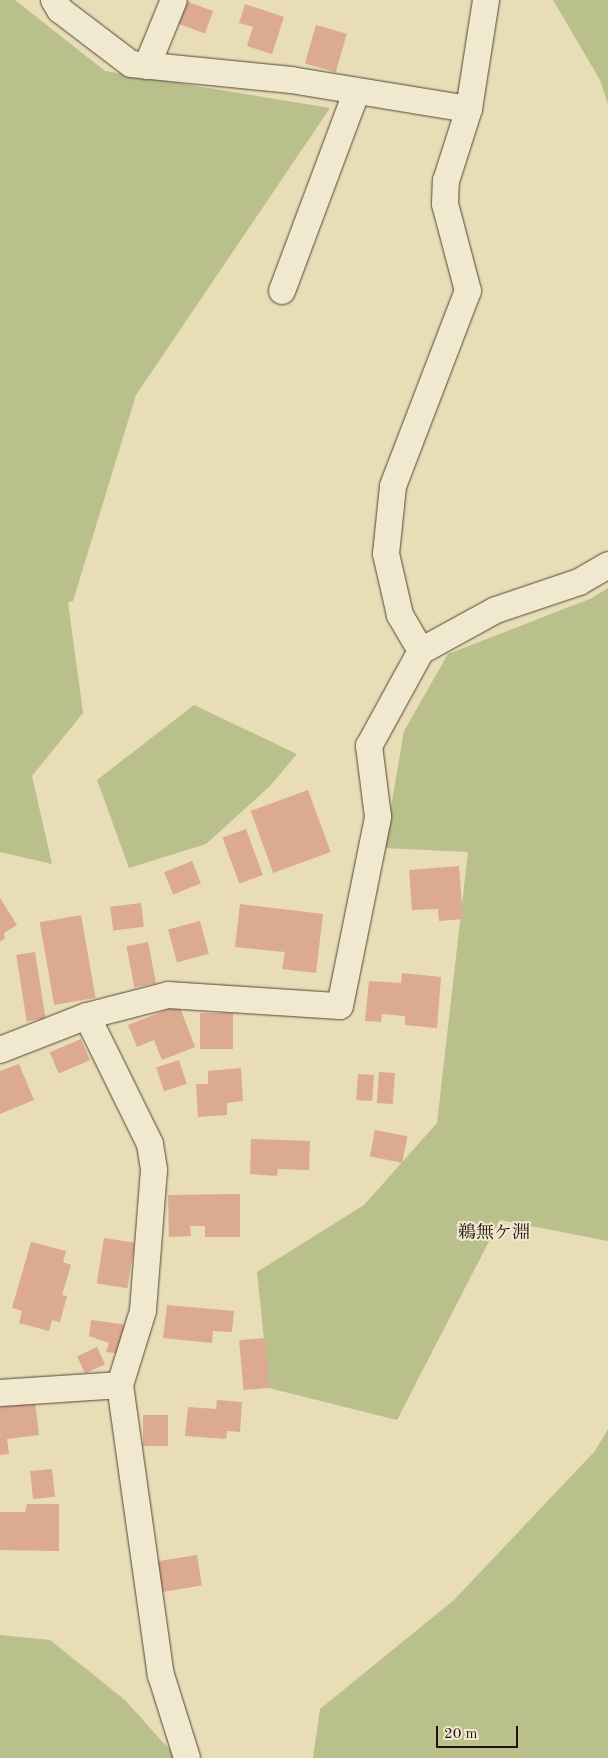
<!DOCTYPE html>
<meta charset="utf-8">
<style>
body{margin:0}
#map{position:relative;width:608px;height:1758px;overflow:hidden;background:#e8ddb6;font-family:"Old Standard TT","Noto Serif JP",serif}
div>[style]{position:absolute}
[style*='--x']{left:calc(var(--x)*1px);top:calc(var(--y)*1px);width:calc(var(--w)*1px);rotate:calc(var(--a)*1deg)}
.green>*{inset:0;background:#b9c08c}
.building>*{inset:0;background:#dca991;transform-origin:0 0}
.roads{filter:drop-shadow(0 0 1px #534537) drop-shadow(0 0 1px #534537)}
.minor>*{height:26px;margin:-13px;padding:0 13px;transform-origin:13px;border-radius:13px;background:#f0e9d0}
span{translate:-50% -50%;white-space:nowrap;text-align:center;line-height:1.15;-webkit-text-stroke:4px #f0e9d0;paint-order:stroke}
.quarter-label{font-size:18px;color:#21120d}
.scale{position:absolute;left:436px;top:1726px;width:82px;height:22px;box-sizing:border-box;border:2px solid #21120d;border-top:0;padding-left:6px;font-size:15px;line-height:18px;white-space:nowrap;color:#21120d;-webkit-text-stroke:4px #f0e9d0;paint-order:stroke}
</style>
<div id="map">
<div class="green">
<div style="clip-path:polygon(0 0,15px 0,105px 71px,330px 108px,136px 395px,73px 601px,68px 602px,83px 713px,32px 776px,52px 864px,0 852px)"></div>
<div style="clip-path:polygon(553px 0,608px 0,608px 104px,600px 80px)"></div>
<div style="clip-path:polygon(608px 588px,608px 1241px,500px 1220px,397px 1420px,269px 1388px,257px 1272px,364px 1205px,437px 1123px,468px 852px,384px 848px,404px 731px,448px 654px,592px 598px)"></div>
<div style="clip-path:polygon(194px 705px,297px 754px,270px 786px,206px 844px,129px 868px,97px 780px)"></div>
<div style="clip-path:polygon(608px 1429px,608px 1758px,313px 1758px,320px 1709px,454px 1600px,595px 1451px)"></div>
<div style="clip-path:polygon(0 1635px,50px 1640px,125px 1700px,177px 1758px,0 1758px)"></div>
</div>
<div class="building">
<div style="left:183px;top:0;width:32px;height:24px;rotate:20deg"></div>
<div style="clip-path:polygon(245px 4px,284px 17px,272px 54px,247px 46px,253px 27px,239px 23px)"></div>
<div style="left:316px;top:25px;width:32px;height:40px;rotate:16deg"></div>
<div style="left:308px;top:790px;width:66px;height:61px;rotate:70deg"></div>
<div style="left:246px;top:829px;width:49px;height:25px;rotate:70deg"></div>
<div style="left:192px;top:861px;width:24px;height:30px;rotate:68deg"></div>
<div style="clip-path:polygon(459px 866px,463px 919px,439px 921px,438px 909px,412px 910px,409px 870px)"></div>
<div style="clip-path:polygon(0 898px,17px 925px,4px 933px,5px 938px,0 942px)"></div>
<div style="left:141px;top:903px;width:24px;height:31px;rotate:83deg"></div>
<div style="clip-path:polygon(240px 904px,323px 914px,316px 973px,282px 969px,285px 952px,235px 947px)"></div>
<div style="left:81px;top:915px;width:84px;height:42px;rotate:80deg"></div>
<div style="left:200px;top:921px;width:34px;height:33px;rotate:75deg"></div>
<div style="left:148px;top:942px;width:42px;height:22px;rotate:79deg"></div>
<div style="left:35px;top:952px;width:67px;height:19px;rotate:81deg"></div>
<div style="clip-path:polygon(402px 973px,441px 977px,437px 1028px,405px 1025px,405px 1016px,382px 1014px,381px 1022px,365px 1021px,369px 981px,401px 983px)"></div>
<div style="clip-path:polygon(179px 1005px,195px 1047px,162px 1060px,154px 1040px,137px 1047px,128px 1025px)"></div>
<div style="left:200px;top:1013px;width:33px;height:36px"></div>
<div style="left:81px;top:1039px;width:23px;height:34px;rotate:67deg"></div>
<div style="left:179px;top:1060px;width:25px;height:24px;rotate:72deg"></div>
<div style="clip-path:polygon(19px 1064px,34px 1100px,0 1114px,0 1071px)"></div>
<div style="clip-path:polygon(241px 1068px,243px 1101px,227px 1103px,227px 1115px,198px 1117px,196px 1084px,208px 1084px,208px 1071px)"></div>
<div style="left:379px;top:1072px;width:16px;height:31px;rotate:4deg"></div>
<div style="left:358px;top:1074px;width:16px;height:26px;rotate:4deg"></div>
<div style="left:375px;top:1130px;width:33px;height:27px;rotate:11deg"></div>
<div style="clip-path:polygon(251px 1139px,310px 1141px,309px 1170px,278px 1169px,277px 1176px,250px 1174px)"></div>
<div style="clip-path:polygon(240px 1194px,240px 1237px,205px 1237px,205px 1226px,190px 1226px,191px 1236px,169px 1237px,168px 1195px)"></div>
<div style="left:104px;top:1238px;width:31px;height:46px;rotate:9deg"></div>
<div style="clip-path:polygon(31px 1242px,66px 1251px,63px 1262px,71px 1265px,62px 1295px,67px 1296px,60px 1322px,52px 1320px,49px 1331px,19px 1323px,22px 1311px,12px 1308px)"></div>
<div style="clip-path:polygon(167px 1305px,234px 1311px,232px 1332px,213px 1331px,212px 1343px,163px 1338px)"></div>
<div style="clip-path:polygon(91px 1320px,128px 1325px,124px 1354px,106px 1352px,109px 1343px,89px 1336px)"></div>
<div style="left:265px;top:1338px;width:50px;height:26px;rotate:85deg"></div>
<div style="left:97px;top:1347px;width:19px;height:22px;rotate:65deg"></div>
<div style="clip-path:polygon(217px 1400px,242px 1402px,240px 1432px,227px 1431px,226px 1439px,185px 1436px,188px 1407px,216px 1409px)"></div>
<div style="clip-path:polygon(35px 1402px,39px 1435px,7px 1439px,9px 1454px,0 1455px,0 1407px)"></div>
<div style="left:143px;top:1415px;width:25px;height:31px"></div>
<div style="left:52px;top:1469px;width:28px;height:22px;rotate:84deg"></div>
<div style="clip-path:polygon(27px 1504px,59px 1504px,59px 1551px,0 1550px,0 1512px,25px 1512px)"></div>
<div style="left:197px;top:1555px;width:31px;height:40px;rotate:81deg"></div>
</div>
<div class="roads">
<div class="minor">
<div style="--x:54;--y:0;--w:12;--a:59"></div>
<div style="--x:60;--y:10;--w:89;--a:37.3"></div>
<div style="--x:131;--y:64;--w:161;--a:5.7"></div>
<div style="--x:291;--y:80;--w:180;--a:9.3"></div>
<div style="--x:147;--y:66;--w:71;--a:-67.8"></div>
<div style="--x:282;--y:291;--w:211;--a:-69.5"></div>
<div style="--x:421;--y:651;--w:85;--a:-28.7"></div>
<div style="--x:496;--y:610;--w:88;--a:-18.6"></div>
<div style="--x:579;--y:582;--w:34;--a:-30"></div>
<div style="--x:87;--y:1016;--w:143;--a:63.8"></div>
<div style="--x:150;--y:1144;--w:26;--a:81"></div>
<div style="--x:154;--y:1170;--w:141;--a:94.5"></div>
<div style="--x:143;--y:1311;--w:77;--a:107.3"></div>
<div style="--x:120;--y:1385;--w:293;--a:82"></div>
<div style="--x:161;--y:1675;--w:87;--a:72.6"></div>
<div style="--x:0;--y:1050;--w:93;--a:-21.3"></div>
<div style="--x:87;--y:1016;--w:84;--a:-14.5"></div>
<div style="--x:168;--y:995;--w:172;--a:3.7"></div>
<div style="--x:340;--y:1006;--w:193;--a:-78.6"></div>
<div style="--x:378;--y:817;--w:72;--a:-97.2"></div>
<div style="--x:369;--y:746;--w:108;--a:-61.3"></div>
<div style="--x:421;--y:651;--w:42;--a:-120.3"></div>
<div style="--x:400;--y:615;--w:63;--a:-102.9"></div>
<div style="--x:386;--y:554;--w:68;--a:-84.1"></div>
<div style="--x:393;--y:486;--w:209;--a:-69"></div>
<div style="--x:468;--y:291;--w:90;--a:-104.8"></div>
<div style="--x:445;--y:204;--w:23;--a:-88"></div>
<div style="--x:446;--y:181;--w:76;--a:-72.3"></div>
<div style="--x:469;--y:109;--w:110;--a:-81.1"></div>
<div style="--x:0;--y:1393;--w:120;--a:-3.8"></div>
</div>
</div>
<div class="quarter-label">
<span style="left:494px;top:1233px">鵜無ケ淵</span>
</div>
<div class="scale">20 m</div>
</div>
